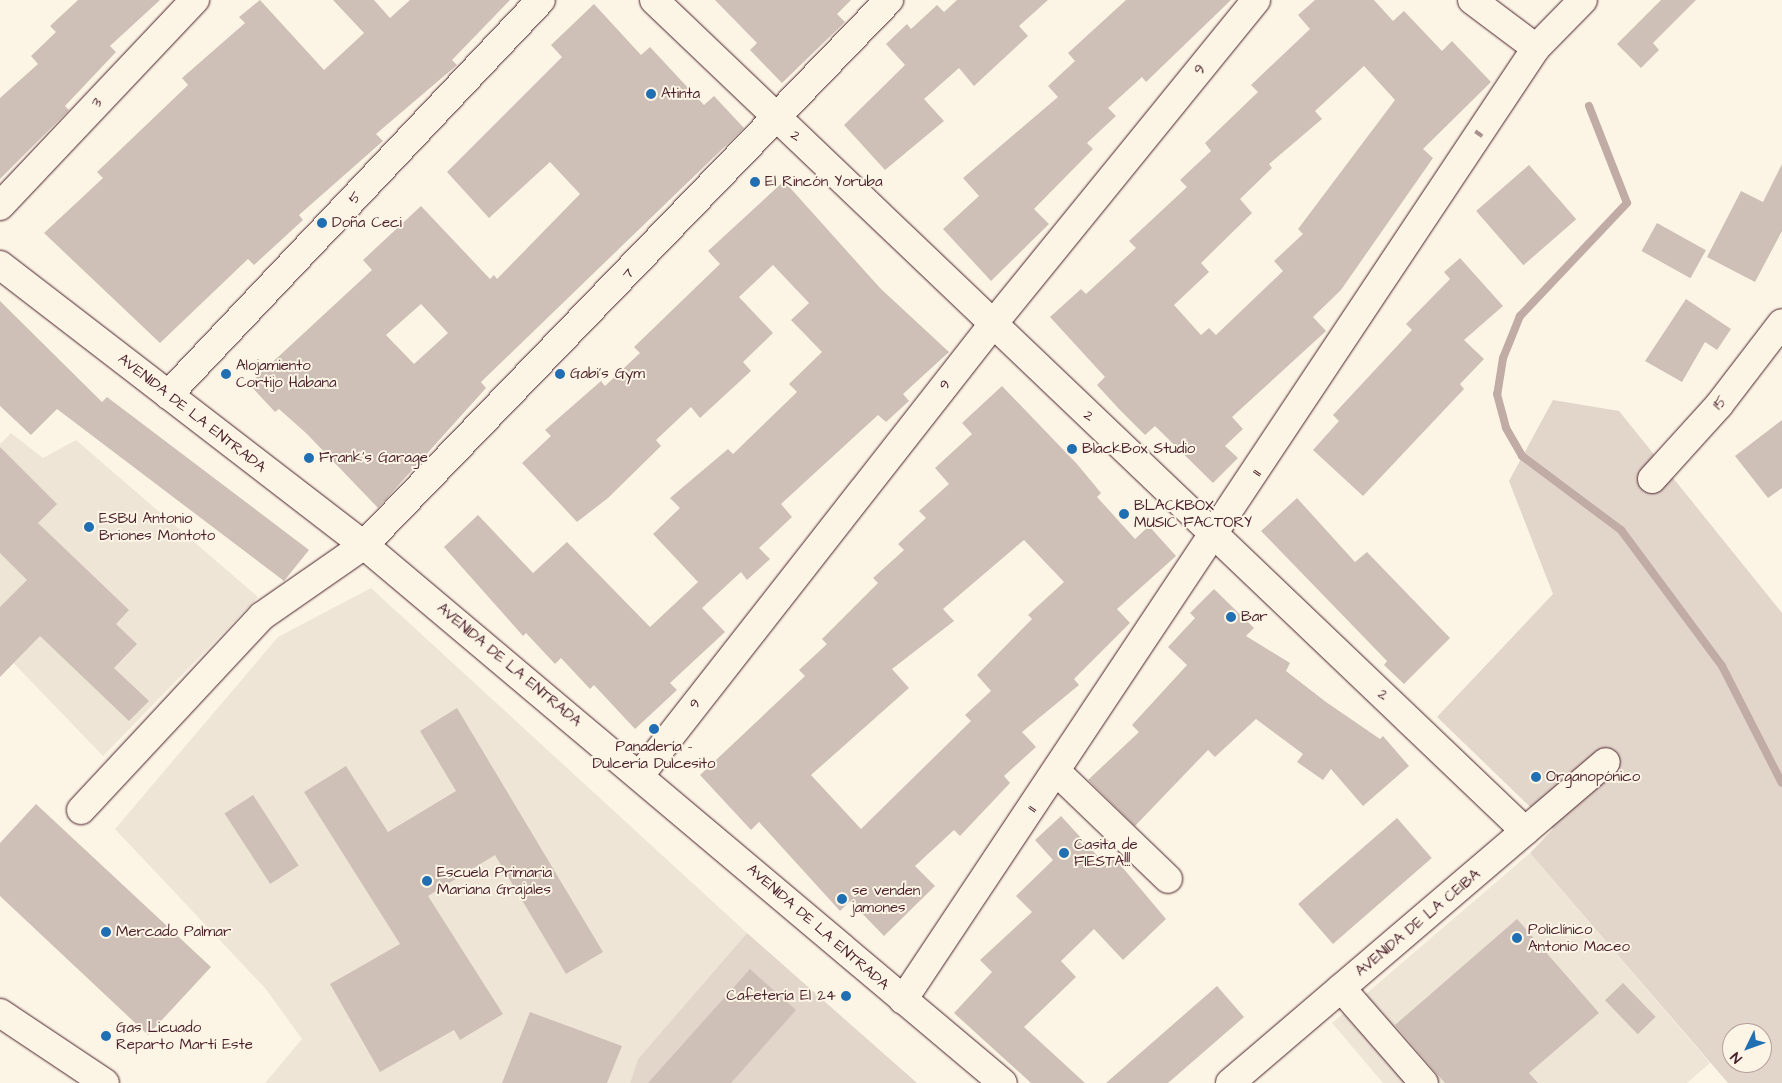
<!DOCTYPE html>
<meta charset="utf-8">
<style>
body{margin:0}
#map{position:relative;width:1782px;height:1083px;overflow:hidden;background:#fcf5e5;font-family:"Architects Daughter",sans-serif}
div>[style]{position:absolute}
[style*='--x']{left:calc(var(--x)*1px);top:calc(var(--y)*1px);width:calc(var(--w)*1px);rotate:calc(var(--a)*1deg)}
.built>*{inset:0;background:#eee5d7}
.green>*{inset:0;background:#e2d5ca}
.stream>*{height:8px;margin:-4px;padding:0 4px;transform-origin:4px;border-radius:4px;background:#c0aca5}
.building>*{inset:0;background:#cfc0b7;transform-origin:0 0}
.roads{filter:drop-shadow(0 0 1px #4a1f2b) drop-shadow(0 0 1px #4a1f2b)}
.minor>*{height:28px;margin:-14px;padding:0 14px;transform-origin:14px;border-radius:14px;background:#fcf5e5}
.dots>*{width:14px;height:14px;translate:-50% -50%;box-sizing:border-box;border:2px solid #fcf5e5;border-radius:50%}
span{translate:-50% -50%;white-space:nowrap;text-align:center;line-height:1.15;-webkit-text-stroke:4px #fcf5e5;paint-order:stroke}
.street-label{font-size:15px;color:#4a1f2b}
.poi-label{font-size:15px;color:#4a1f2b}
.left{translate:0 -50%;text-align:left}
.right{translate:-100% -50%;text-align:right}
.north{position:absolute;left:1722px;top:1023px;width:50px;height:50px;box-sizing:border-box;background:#fcf5e5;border:1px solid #b59f9b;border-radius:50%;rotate:228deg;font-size:14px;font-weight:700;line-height:20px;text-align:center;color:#4a1f2b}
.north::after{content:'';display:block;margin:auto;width:18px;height:22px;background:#1f6fb2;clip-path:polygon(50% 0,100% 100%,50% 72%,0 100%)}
</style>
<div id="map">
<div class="built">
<div style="clip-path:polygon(11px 433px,43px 458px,76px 440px,258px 597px,103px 756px,0 649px,0 444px)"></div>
<div style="clip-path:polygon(371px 588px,747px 933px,638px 1059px,630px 1083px,265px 1083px,302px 1039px,265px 988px,115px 829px,278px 637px)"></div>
<div style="clip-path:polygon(1530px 853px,1710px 1063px,1687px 1083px,1383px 1083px,1332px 1023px)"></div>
</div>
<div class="green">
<div style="clip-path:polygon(evenodd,1553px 400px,1619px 411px,1782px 613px,1782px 1083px,1728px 1083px,1530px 853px,1553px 829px,1437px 717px,1553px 594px,1509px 481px,1553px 400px,1732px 1033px,1762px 1033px,1762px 1063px,1732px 1063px,1732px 1033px)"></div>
<div style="clip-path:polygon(747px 933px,917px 1083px,630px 1083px,638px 1059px)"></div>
</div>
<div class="stream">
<div style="--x:1589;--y:106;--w:104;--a:68.6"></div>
<div style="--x:1627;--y:203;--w:156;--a:133.4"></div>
<div style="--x:1520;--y:316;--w:45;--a:112"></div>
<div style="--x:1503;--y:358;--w:36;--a:99"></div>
<div style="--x:1497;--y:394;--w:35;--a:75"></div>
<div style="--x:1506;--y:428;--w:32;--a:60"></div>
<div style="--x:1522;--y:456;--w:124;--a:36.8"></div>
<div style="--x:1621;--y:530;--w:169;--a:53.4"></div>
<div style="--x:1722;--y:666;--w:131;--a:62.9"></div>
</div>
<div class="building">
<div style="clip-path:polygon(78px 0,160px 0,110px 46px,116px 52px,65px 106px,69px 110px,0 179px,0 98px,38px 64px,31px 56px,56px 32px,50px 26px)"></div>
<div style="clip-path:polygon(260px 0,324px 70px,364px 33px,333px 0,374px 0,390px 18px,410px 0,510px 0,452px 60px,457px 65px,376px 134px,383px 141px,299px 215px,303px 220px,254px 265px,248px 259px,160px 343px,44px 233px,103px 178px,97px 172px,188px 85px,182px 78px,245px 23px,239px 17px)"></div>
<div style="clip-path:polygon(715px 0,851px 0,837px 14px,845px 22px,782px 83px,750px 50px,757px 43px)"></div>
<div style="clip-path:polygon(957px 0,1048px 0,1019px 26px,1028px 36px,974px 86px,959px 68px,924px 99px,944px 121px,885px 170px,844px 125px,905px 65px,886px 44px,907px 24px,911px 29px,937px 5px,944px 12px)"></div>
<div style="clip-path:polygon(1126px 0,1231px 0,1146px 82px,1142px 77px,1108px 108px,1116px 116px,1087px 143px,1093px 149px,1034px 209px,1049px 224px,991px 281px,943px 229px,979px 196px,963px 178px,1058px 97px,1048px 86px,1075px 61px,1068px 53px)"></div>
<div style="clip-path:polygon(evenodd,1315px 0,1374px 0,1393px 21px,1404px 11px,1442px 51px,1452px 41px,1491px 82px,1423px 149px,1433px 158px,1341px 290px,1313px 317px,1326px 331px,1232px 417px,1243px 429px,1225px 446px,1238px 458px,1213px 483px,1155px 426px,1145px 435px,1119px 409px,1097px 385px,1105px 377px,1050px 317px,1081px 289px,1086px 294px,1136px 248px,1129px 241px,1187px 187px,1180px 180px,1211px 151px,1205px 143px,1258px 92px,1251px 85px,1310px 29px,1298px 15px,1315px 0,1364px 66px,1395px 100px,1298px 229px,1303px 234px,1274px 261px,1283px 271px,1216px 335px,1209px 328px,1201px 335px,1174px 305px,1209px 272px,1201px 263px,1252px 213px,1240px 199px,1272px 168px,1269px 164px,1322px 119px,1315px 111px,1364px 66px)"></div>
<div style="clip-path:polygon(1661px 0,1696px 0,1653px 43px,1659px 50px,1641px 68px,1617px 44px)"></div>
<div style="clip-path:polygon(evenodd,594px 4px,641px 55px,650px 47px,704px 105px,714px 96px,744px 128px,481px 382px,486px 388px,378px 508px,307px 434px,279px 409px,275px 412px,249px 384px,372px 270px,363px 260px,421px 206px,490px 279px,494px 275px,497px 279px,580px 194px,550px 162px,489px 218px,447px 172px,562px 57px,551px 45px,594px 4px,421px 304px,448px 333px,414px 364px,386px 335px,421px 304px)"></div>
<div style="clip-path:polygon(1782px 164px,1782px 231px,1755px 282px,1707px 257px,1741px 191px,1763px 202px)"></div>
<div style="left:1529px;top:165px;width:72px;height:70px;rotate:49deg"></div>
<div style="clip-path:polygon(784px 181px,880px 288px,949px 352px,903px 394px,909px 401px,886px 422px,878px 415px,781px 504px,792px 517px,759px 548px,770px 559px,747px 580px,741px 572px,702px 608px,725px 632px,670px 683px,677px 690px,635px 729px,594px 685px,590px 689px,561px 658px,555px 664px,526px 633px,523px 636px,444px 547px,478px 515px,533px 573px,567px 542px,650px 627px,698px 582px,653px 534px,680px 508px,670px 498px,728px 449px,733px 454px,766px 422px,797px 392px,789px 384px,822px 352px,791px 320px,809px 303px,773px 265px,739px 297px,773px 333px,743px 362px,751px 371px,700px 418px,691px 407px,656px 440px,661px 446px,608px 498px,577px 522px,522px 463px,551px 436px,545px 430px,601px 381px,605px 386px,640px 353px,634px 347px,720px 264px,708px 251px)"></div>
<div style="left:1657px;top:223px;width:56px;height:32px;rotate:29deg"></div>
<div style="clip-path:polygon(1460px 258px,1503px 306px,1464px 340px,1484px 359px,1460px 384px,1464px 389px,1363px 496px,1313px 450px,1339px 421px,1333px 415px,1412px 330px,1406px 324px,1450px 279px,1444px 272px)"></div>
<div style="clip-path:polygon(1686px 299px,1731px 329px,1717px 350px,1705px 342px,1682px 382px,1645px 361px)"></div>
<div style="clip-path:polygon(0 301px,102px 402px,107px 397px,309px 550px,284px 581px,57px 409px,31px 435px,0 406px)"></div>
<div style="clip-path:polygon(evenodd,1002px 386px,1077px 464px,1101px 493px,1097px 497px,1135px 539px,1149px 526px,1176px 556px,1117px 609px,1130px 623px,1074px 679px,1079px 685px,1022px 732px,1036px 747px,1004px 776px,1010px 783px,960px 836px,954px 830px,915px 866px,935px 886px,884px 936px,850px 901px,840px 911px,759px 822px,751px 830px,700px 775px,805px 676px,799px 670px,827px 644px,822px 639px,878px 583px,873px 578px,904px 550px,898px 544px,926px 518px,919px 511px,949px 484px,935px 468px,972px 434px,962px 423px,1002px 386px,1024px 540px,1064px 582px,1028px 615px,1032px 619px,977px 675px,991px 691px,965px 715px,971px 721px,861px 829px,811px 775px,909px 688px,892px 669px,954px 621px,943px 609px,1024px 540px)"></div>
<div style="clip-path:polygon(1782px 420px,1782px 488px,1768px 498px,1735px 456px)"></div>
<div style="clip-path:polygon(0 447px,57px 504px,38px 523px,129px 610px,116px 624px,137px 644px,114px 668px,149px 701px,129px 721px,40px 636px,0 677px,0 607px,27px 580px,0 553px)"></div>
<div style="clip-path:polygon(1297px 498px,1355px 562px,1367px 552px,1450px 638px,1404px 684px,1384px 665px,1387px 661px,1261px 531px)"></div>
<div style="clip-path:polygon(1214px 589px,1254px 628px,1246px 636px,1290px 663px,1286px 671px,1326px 702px,1380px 739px,1383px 736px,1409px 766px,1363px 806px,1331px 769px,1323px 780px,1297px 762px,1303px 754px,1256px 719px,1215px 757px,1208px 750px,1135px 826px,1088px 780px,1139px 732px,1132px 725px,1187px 665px,1168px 647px,1195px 618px,1190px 613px)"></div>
<div style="clip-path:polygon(457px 708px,603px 952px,566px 974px,495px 855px,428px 896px,503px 1014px,460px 1040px,454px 1030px,380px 1072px,330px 984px,400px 944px,304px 792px,346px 766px,388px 832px,456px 791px,420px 731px)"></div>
<div style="left:253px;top:795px;width:84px;height:34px;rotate:57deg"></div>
<div style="clip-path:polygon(36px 804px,211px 967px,148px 1035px,0 896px,0 843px)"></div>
<div style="clip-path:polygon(1061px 816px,1104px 863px,1112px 855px,1166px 919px,1123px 960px,1094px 929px,1061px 961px,1076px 977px,1024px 1027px,1085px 1083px,1031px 1083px,954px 1013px,992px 972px,980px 960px,1032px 912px,1016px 896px,1053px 860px,1035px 840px)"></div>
<div style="left:1397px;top:818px;width:53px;height:131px;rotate:49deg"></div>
<div style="clip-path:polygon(1517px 919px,1599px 1013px,1529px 1073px,1538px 1083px,1445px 1083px,1395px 1025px)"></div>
<div style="clip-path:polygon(750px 969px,796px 1010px,731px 1083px,648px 1083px)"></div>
<div style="left:1623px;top:983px;width:47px;height:25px;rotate:46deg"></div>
<div style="clip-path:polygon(1217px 986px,1244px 1017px,1168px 1083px,1106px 1083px)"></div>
<div style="clip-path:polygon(530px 1012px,622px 1046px,607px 1083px,502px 1083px)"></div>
</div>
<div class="roads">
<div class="minor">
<div style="--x:654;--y:0;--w:1204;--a:43.65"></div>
<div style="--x:1472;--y:0;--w:80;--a:36.9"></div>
<div style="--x:0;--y:206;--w:284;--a:-46.6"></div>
<div style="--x:0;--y:265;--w:459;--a:37.6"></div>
<div style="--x:364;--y:545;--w:835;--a:40.1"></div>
<div style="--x:168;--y:395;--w:543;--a:-46.64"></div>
<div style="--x:1652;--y:479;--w:100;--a:-47.8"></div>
<div style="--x:1719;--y:405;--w:103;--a:-52.5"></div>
<div style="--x:1057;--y:772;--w:154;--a:43.9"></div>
<div style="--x:640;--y:775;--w:573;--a:-51.95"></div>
<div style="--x:993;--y:324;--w:417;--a:-50.9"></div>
<div style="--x:81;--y:810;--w:265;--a:-47"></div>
<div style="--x:262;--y:616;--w:124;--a:-34.8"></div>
<div style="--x:364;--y:545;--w:757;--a:-46.07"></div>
<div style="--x:1341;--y:988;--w:126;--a:48.9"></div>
<div style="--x:903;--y:1000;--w:1143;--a:-56.38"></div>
<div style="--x:1536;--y:48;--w:67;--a:-45.6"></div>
<div style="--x:0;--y:1013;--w:126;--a:33.7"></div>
<div style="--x:1230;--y:1083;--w:494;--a:-40.5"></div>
</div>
</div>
<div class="dots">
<div style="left:651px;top:94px;background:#1f6fb2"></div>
<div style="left:755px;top:182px;background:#1f6fb2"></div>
<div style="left:322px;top:223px;background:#1f6fb2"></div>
<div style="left:226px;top:374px;background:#1f6fb2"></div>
<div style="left:560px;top:374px;background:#1f6fb2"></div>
<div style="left:1072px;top:449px;background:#1f6fb2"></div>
<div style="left:309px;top:458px;background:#1f6fb2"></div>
<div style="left:1124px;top:514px;background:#1f6fb2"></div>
<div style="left:89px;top:527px;background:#1f6fb2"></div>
<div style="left:1231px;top:617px;background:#1f6fb2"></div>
<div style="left:654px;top:729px;background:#1f6fb2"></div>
<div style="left:1536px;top:777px;background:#1f6fb2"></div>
<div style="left:1064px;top:853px;background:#1f6fb2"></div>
<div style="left:427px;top:881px;background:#1f6fb2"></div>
<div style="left:842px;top:899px;background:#1f6fb2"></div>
<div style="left:106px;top:932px;background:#1f6fb2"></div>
<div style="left:1517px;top:938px;background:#1f6fb2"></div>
<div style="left:846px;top:996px;background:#1f6fb2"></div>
<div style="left:106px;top:1036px;background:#1f6fb2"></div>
</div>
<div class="street-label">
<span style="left:1200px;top:70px;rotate:-51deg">9</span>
<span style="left:97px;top:103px;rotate:-47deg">3</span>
<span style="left:1479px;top:134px;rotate:-57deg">11</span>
<span style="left:796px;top:136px;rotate:44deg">2</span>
<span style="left:355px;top:198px;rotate:-47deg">5</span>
<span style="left:628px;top:274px;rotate:-46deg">7</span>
<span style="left:945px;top:385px;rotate:-52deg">9</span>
<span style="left:1720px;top:403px;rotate:-51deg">15</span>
<span style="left:192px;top:413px;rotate:38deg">AVENIDA DE LA ENTRADA</span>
<span style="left:1089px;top:416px;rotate:44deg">2</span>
<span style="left:1257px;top:473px;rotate:-57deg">11</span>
<span style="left:509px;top:665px;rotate:40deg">AVENIDA DE LA ENTRADA</span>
<span style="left:1383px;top:695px;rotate:44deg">2</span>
<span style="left:695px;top:704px;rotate:-52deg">9</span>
<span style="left:1032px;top:809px;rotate:-56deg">11</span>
<span style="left:1418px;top:923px;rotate:-40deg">AVENIDA DE LA CEIBA</span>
<span style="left:818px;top:927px;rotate:41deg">AVENIDA DE LA ENTRADA</span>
</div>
<div class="poi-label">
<span class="left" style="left:661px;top:94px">Atinta</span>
<span class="left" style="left:765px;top:182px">El Rincón Yoruba</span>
<span class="left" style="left:332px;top:223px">Doña Ceci</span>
<span class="left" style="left:236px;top:374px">Alojamiento<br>Cortijo Habana</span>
<span class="left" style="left:570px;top:374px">Gabi’s Gym</span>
<span class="left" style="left:1082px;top:449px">BlackBox Studio</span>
<span class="left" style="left:319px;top:458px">Frank's Garage</span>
<span class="left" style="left:1134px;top:514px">BLACKBOX<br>MUSIC FACTORY</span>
<span class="left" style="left:99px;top:527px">ESBU Antonio<br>Briones Montoto</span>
<span class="left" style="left:1241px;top:617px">Bar</span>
<span style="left:654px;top:755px">Panadería -<br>Dulcería Dulcesito</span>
<span class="left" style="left:1546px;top:777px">Organopónico</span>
<span class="left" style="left:1074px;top:853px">Casita de<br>FIESTA!!!</span>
<span class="left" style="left:437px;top:881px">Escuela Primaria<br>Mariana Grajales</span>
<span class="left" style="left:852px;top:899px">se venden<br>jamones</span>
<span class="left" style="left:1528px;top:938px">Policlínico<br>Antonio Maceo</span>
<span class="left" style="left:116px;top:932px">Mercado Palmar</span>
<span class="right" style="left:836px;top:996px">Cafetería El 24</span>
<span class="left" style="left:116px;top:1036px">Gas Licuado<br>Reparto Martí Este</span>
</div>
<div class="north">N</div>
</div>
